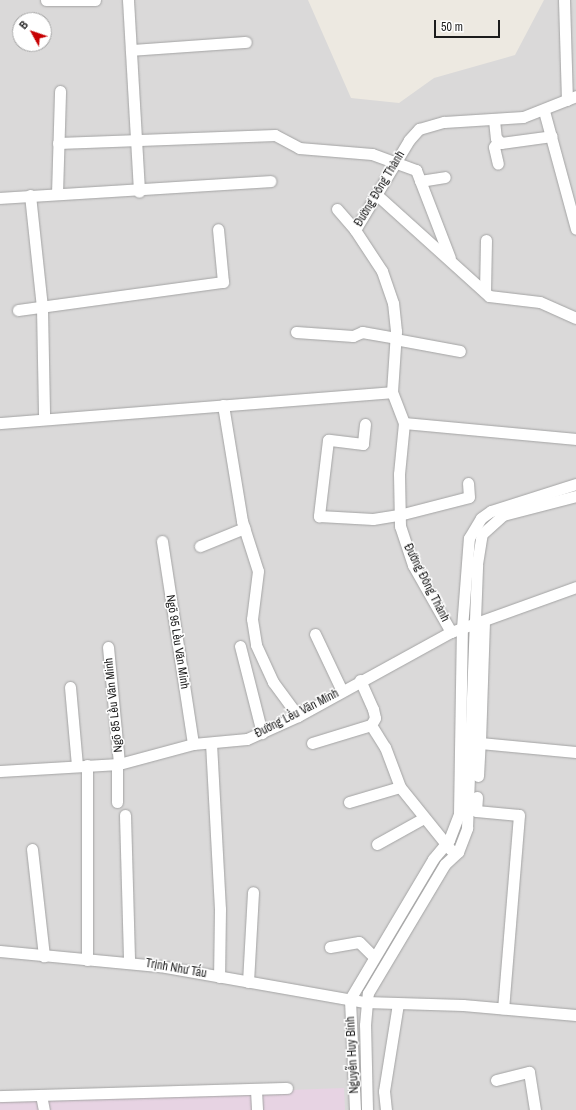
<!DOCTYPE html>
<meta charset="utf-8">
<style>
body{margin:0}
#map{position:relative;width:576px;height:1110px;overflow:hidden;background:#ede9e1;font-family:"Archivo Narrow",sans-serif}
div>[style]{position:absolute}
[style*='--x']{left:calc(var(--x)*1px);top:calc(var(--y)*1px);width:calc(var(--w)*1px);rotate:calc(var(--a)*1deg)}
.residential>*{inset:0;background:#dad9d9}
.industrial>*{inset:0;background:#e7d3e3}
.roads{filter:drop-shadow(0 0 1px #a3a3a3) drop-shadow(0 0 1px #a3a3a3)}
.minor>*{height:11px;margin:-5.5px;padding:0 5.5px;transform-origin:5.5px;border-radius:5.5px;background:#fff}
span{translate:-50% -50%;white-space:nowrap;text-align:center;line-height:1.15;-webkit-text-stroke:3px #fff;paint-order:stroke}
.street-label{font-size:12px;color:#1c1c1c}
.north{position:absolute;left:12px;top:12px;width:40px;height:40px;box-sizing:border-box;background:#fff;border:1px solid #a4a4a4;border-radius:50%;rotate:310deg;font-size:11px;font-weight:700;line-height:16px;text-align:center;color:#1c1c1c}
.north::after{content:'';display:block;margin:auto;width:14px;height:18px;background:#c70002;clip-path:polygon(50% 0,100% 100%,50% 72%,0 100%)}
.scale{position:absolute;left:434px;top:20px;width:66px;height:18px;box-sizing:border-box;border:2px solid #1c1c1c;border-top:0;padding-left:5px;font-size:12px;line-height:14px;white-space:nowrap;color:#1c1c1c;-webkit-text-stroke:3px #fff;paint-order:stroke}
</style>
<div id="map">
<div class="residential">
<div style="clip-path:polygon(evenodd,0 0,308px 0,351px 98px,399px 103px,434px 78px,515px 55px,544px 0,576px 0,576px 1110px,0 1110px,0 0,20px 20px,44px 20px,44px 44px,20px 44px,20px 20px)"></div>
</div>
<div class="industrial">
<div style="clip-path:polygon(344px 1088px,345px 1110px,0 1110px,0 1100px)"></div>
</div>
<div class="roads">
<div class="minor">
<div style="--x:46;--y:0;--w:49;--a:0"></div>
<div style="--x:128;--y:0;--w:192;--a:86.7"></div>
<div style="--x:564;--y:0;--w:100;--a:88.3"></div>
<div style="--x:131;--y:50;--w:115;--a:-4"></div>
<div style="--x:544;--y:111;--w:122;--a:74.8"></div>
<div style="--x:494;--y:120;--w:18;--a:84"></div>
<div style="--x:496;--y:138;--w:7;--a:45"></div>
<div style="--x:501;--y:143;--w:51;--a:-7.8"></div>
<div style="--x:498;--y:141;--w:7;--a:124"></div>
<div style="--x:494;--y:147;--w:17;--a:77"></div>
<div style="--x:58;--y:143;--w:217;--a:-2.1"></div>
<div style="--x:275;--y:135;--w:27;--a:28"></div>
<div style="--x:299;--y:148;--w:73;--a:4.7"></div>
<div style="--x:372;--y:154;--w:47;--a:20"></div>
<div style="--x:416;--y:170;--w:94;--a:68.9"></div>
<div style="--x:420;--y:181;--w:25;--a:-9"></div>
<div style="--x:57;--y:194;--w:103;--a:-88.3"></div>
<div style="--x:30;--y:195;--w:114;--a:83.9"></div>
<div style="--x:42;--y:308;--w:109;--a:88.9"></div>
<div style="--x:377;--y:195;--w:151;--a:42"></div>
<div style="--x:489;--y:296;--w:51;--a:6.7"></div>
<div style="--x:540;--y:302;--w:39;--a:24"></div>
<div style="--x:0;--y:198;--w:271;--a:-3.6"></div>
<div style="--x:337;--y:209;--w:28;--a:49"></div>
<div style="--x:485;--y:292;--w:52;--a:-88.9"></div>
<div style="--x:18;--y:310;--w:207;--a:-7.8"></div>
<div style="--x:223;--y:282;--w:53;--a:-95.4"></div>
<div style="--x:296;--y:332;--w:57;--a:4"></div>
<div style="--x:353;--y:336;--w:10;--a:-24"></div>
<div style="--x:362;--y:332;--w:34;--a:10"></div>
<div style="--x:395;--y:339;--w:66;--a:10.5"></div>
<div style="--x:223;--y:405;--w:118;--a:80.7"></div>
<div style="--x:242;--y:521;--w:52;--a:72.3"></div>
<div style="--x:258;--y:571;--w:48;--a:97.1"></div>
<div style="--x:252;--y:619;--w:26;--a:81"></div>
<div style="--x:256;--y:645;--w:41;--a:65.3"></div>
<div style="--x:273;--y:682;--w:42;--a:53.7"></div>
<div style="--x:0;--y:423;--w:393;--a:-4.5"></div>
<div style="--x:404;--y:423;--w:173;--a:5.3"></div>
<div style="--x:365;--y:424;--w:20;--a:96"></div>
<div style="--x:363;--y:444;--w:35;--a:-173"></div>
<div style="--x:328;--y:440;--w:77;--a:96.8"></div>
<div style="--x:319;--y:516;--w:54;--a:3.2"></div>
<div style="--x:373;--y:519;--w:26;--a:-9"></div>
<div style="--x:399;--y:515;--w:72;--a:-14.4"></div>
<div style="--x:469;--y:497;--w:14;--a:-94"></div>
<div style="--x:162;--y:541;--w:205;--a:81.3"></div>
<div style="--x:200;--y:546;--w:48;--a:-22.2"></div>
<div style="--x:484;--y:621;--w:122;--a:91.9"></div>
<div style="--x:480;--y:743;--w:96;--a:5.4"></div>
<div style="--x:451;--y:632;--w:77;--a:-119.6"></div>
<div style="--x:413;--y:565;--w:41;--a:-108.4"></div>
<div style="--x:400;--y:526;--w:52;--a:-91.1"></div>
<div style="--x:399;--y:474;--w:51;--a:-84.4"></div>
<div style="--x:404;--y:423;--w:33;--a:-111"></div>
<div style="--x:392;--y:392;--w:61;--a:-86.2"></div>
<div style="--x:396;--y:331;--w:28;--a:-96"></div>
<div style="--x:393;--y:303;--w:34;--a:-109"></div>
<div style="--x:382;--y:271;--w:49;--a:-123.4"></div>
<div style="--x:355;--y:230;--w:105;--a:-59"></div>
<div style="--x:409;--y:140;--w:15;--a:-48"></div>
<div style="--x:419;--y:129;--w:26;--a:-16"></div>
<div style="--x:444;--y:122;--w:79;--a:-3.6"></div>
<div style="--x:523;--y:117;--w:57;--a:-21.6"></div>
<div style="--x:315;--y:634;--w:63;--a:64.7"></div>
<div style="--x:240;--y:646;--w:90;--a:75.8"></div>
<div style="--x:108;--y:647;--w:118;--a:84.6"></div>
<div style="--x:360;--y:680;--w:32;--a:66"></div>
<div style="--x:373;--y:709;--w:9;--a:77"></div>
<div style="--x:375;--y:718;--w:8;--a:120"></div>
<div style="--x:371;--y:725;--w:26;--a:58"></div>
<div style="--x:385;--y:747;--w:43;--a:69.4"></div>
<div style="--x:400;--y:787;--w:80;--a:51.1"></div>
<div style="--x:70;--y:687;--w:78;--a:84.9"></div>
<div style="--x:211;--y:743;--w:166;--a:86.9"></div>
<div style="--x:220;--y:909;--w:68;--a:90.8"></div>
<div style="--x:312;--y:743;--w:62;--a:-17"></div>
<div style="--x:117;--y:764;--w:38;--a:90"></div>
<div style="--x:0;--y:771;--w:119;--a:-3.4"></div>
<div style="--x:119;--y:764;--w:77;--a:-15.1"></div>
<div style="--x:193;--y:744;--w:54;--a:-5.3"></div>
<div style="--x:247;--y:739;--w:56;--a:-24.3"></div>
<div style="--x:298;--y:716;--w:175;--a:-28.8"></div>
<div style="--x:451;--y:632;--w:133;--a:-19.8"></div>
<div style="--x:478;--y:776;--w:33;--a:-87"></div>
<div style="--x:477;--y:797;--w:14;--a:94"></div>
<div style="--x:476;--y:811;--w:43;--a:5.3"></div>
<div style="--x:519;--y:815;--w:194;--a:94.7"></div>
<div style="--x:349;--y:802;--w:53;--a:-16.4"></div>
<div style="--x:125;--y:815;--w:146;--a:88.4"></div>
<div style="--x:377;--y:844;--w:51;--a:-29.1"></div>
<div style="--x:32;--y:849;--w:108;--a:83.6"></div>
<div style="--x:330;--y:947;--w:29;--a:-10"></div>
<div style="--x:359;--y:942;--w:20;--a:45"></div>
<div style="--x:0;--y:951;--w:161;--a:5.4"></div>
<div style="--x:160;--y:966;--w:208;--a:10"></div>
<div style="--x:365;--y:1002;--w:98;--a:1.8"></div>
<div style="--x:463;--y:1005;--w:113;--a:5.1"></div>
<div style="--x:87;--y:960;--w:195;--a:-90"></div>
<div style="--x:248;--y:982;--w:90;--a:-86.8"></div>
<div style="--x:496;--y:1080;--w:34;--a:-14"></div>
<div style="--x:529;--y:1072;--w:38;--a:81"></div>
<div style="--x:256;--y:1090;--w:20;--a:87"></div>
<div style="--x:41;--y:1095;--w:15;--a:79"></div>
<div style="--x:0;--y:1096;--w:287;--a:-1.6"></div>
<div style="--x:355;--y:1110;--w:111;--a:-92.6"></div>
<div style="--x:350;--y:999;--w:163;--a:-59.3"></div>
<div style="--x:433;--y:859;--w:25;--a:-50"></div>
<div style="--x:449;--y:840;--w:28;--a:-69"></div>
<div style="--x:459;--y:814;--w:186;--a:-89.1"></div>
<div style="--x:462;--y:628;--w:90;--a:-85.6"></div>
<div style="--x:469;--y:538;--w:23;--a:-59"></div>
<div style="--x:481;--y:518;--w:12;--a:-35"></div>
<div style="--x:491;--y:511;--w:89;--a:-17.6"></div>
<div style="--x:367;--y:1110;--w:85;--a:-91.3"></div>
<div style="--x:365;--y:1025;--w:32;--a:-85"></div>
<div style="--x:368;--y:993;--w:150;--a:-59.2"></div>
<div style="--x:445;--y:864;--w:18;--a:-43"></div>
<div style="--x:458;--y:852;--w:26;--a:-69"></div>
<div style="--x:467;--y:828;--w:264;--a:-87.8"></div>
<div style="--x:477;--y:564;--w:30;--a:-81"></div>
<div style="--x:482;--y:534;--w:28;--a:-42"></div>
<div style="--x:503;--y:515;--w:75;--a:-14.6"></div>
<div style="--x:386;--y:1110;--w:19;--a:-96"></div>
<div style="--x:384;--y:1091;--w:88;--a:-80.9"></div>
</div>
</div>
<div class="street-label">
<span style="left:380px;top:189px;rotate:-59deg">Đường Đông Thành</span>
<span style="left:426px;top:583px;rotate:63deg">Đường Đông Thành</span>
<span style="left:177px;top:642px;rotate:81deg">Ngõ 95 Lều Văn Minh</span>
<span style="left:114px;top:705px;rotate:-96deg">Ngõ 85 Lều Văn Minh</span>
<span style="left:297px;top:714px;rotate:-27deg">Đường Lều Văn Minh</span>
<span style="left:176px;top:969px;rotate:10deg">Trịnh Như Tấu</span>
<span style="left:353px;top:1055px;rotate:-93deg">Nguyễn Huy Bính</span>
</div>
<div class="north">B</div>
<div class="scale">50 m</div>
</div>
